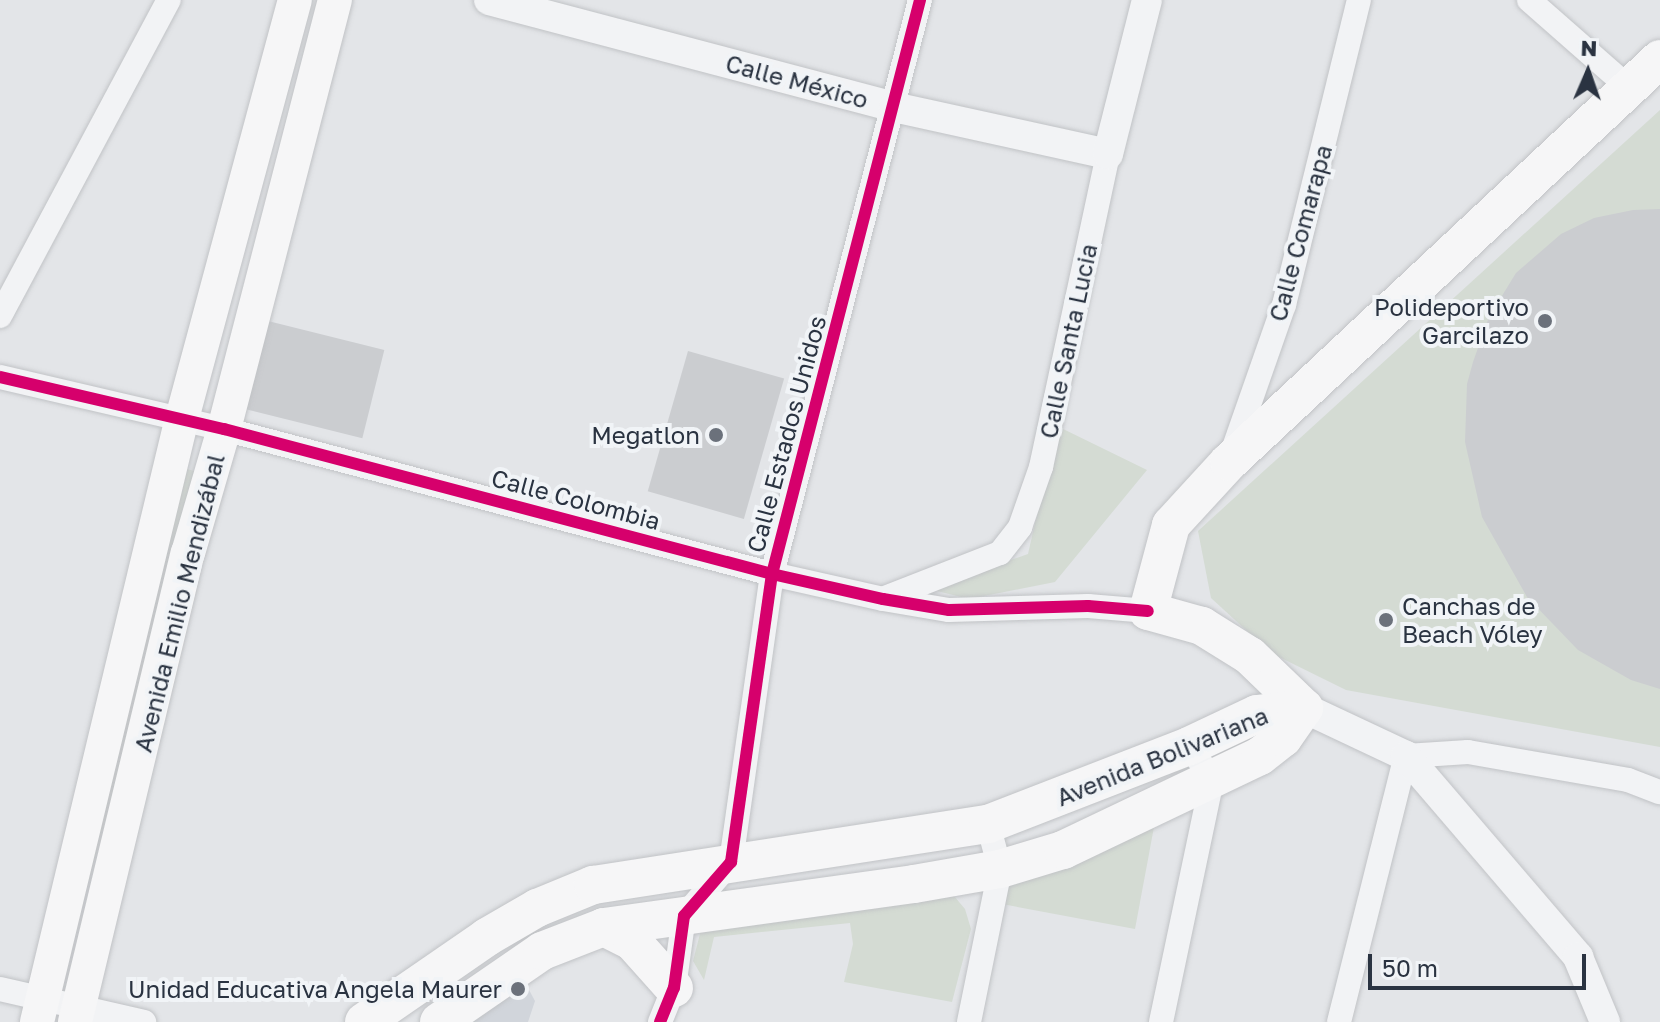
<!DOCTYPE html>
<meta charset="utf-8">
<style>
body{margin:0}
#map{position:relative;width:1660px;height:1022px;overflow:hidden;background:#e3e5e8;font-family:"Golos Text",sans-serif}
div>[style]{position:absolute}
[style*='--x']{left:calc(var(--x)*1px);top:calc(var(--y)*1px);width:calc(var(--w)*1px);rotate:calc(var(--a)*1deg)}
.built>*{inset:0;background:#d1d5db}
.green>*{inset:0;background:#d4dbd3;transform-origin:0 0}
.building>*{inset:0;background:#cbcdd0;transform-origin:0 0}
.roads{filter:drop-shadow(0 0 2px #c1c3c6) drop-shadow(0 0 2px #c1c3c6)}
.minor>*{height:24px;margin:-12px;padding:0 12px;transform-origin:12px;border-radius:12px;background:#f2f3f5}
.tertiary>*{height:30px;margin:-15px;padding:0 15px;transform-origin:15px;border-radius:15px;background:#f2f3f5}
.secondary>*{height:34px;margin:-17px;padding:0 17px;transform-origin:17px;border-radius:17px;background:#f6f6f7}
.primary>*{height:38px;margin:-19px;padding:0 19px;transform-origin:19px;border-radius:19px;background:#f6f6f7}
.cycleway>*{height:12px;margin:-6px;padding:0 6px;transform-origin:6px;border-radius:6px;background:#d6006c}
.dots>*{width:22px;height:22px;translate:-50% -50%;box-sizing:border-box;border:4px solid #f1f4f7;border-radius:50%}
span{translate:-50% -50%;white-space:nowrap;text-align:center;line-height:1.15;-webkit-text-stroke:8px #f1f4f7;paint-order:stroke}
.street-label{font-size:24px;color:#2a3341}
.poi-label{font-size:24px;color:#2a3341}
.right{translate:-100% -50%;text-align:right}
.left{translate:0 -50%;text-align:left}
.north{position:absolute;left:1548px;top:32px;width:80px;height:80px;-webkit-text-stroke:6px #f1f4f7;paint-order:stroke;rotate:2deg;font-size:22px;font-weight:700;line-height:32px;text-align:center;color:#2a3341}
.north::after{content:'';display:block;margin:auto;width:28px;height:36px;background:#2a3341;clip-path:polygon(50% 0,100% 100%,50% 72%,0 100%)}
.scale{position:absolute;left:1368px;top:954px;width:218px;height:36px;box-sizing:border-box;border:4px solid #2a3341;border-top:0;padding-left:10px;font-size:24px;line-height:28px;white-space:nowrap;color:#2a3341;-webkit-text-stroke:6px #f1f4f7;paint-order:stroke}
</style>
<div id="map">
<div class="built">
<div style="clip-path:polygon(522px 977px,535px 1001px,528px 1022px,467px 1022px)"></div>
</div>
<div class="green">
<div style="clip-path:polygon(1660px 110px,1660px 747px,1346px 690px,1271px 653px,1211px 598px,1198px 531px)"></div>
<div style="clip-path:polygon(1057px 426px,1147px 470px,1055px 582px,969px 599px,929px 589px,1028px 554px)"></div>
<div style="left:183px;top:468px;width:16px;height:511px;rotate:15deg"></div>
<div style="clip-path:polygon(1154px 827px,1135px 929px,1002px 904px,1005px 874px)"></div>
<div style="clip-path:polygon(940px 892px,954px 896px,965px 909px,971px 929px,952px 1002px,844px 982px,853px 944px,850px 923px,714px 937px,704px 980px,693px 961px,702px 926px)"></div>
</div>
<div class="building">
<div style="clip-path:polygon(1660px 209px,1660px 689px,1631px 680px,1578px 650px,1527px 597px,1482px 517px,1465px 442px,1467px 384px,1473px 362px,1489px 317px,1516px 273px,1561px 234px,1594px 218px,1633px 210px)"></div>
<div style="left:264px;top:320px;width:124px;height:91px;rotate:14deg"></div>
<div style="left:688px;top:351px;width:100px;height:146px;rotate:16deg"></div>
</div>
<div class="roads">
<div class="minor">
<div style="--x:1529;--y:0;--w:132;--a:41.3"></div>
<div style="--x:0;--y:316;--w:358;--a:-61.9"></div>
<div style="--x:0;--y:377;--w:230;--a:13.1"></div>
<div style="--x:224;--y:429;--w:567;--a:14.82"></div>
<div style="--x:772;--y:574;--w:114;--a:12.7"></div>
<div style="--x:883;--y:599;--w:67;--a:9.5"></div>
<div style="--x:949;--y:610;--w:139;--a:-1.6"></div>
<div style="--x:1088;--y:606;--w:60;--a:4.8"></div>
<div style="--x:1231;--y:456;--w:160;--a:-70.7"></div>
<div style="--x:1284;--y:305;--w:314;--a:-76.2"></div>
<div style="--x:885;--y:598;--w:123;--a:-21.4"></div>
<div style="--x:1000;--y:553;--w:33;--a:-52"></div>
<div style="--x:1020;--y:527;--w:64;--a:-70.7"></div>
<div style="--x:1041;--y:467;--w:320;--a:-77.9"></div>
<div style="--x:0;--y:989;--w:148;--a:12.9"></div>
<div style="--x:660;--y:1022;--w:37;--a:-68"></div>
<div style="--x:674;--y:988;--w:73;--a:-82.1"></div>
<div style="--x:684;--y:916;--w:72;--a:-49"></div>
<div style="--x:731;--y:862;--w:291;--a:-81.9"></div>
<div style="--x:772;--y:574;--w:593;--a:-75.54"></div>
<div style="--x:969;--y:1022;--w:156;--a:-78.5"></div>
<div style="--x:1000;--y:869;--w:47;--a:-104.9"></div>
<div style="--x:1161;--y:1022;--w:248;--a:-78.1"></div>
<div style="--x:1212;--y:779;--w:40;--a:-124.9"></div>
<div style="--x:1339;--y:1022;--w:274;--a:-75.9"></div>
<div style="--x:1406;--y:756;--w:62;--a:-3.7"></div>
<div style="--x:1468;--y:752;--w:162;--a:9.9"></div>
<div style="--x:1628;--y:780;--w:34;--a:21"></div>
</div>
<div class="tertiary">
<div style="--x:489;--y:0;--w:419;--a:14.8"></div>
<div style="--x:894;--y:107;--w:219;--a:12.4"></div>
<div style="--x:1108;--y:154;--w:159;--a:-75.8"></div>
<div style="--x:1304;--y:708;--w:113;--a:25.2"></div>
<div style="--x:1406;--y:756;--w:265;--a:49.4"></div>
<div style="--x:1578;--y:957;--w:70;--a:67.4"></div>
</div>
<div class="secondary">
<div style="--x:37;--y:1022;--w:617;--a:-76.5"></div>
<div style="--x:181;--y:422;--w:437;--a:-74.9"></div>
<div style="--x:75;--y:1022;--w:482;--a:-76.5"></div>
<div style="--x:188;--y:553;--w:129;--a:-73.8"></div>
<div style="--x:224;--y:429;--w:443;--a:-75.5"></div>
</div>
<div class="primary">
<div style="--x:1304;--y:708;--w:75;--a:-136.1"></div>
<div style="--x:1250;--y:656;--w:57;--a:-148"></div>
<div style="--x:1202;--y:626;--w:56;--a:-164.5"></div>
<div style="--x:1148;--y:611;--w:89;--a:-75"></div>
<div style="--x:1171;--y:525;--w:86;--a:-47.4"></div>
<div style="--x:1229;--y:462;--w:590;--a:-43.08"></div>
<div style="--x:604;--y:927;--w:31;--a:27"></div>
<div style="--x:632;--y:941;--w:63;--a:48.2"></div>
<div style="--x:364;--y:1022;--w:150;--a:-34.6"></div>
<div style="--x:487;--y:937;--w:58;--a:-30.1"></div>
<div style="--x:537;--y:908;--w:61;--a:-22.3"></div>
<div style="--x:593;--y:885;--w:400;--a:-8.8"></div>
<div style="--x:988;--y:824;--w:216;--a:-21.2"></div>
<div style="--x:1189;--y:746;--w:75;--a:-25.2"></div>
<div style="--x:1257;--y:714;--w:47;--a:-7.3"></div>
<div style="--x:439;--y:1022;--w:125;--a:-34.6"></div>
<div style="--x:542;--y:951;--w:66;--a:-21.2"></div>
<div style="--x:604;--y:927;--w:313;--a:-7.9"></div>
<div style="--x:914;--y:884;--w:87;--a:-9.9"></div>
<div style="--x:1000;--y:869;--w:66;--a:-16.8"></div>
<div style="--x:1063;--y:850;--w:218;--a:-25.5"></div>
<div style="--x:1260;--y:756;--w:29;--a:-38"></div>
<div style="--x:1283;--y:738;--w:37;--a:-55"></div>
</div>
</div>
<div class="cycleway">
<div style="--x:0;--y:377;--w:230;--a:13.1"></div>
<div style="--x:224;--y:429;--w:567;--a:14.82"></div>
<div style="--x:772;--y:574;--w:114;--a:12.7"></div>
<div style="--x:883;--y:599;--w:67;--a:9.5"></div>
<div style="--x:949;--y:610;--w:139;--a:-1.6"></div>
<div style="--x:1088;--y:606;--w:60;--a:4.8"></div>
<div style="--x:660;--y:1022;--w:37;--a:-68"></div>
<div style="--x:674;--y:988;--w:73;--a:-82.1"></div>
<div style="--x:684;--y:916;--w:72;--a:-49"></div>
<div style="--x:731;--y:862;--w:291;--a:-81.9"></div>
<div style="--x:772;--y:574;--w:593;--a:-75.54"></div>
</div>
<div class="dots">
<div style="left:1545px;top:321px;background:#6b717b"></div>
<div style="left:716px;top:435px;background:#6b717b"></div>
<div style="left:1386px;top:620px;background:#6b717b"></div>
<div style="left:518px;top:989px;background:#6b717b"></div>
</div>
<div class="street-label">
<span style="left:797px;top:81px;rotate:15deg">Calle México</span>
<span style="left:1300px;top:233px;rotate:-75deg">Calle Comarapa</span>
<span style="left:1068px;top:341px;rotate:-78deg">Calle Santa Lucia</span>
<span style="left:786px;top:434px;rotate:-75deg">Calle Estados Unidos</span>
<span style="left:576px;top:499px;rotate:15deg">Calle Colombia</span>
<span style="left:179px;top:603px;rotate:-76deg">Avenida Emilio Mendizábal</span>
<span style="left:1162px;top:756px;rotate:-22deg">Avenida Bolivariana</span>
</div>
<div class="poi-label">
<span class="right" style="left:1529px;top:321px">Polideportivo<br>Garcilazo</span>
<span class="right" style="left:700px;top:435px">Megatlon</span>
<span class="left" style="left:1402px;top:620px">Canchas de<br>Beach Vóley</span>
<span class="right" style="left:502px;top:989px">Unidad Educativa Angela Maurer</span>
</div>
<div class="north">N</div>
<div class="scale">50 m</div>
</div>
